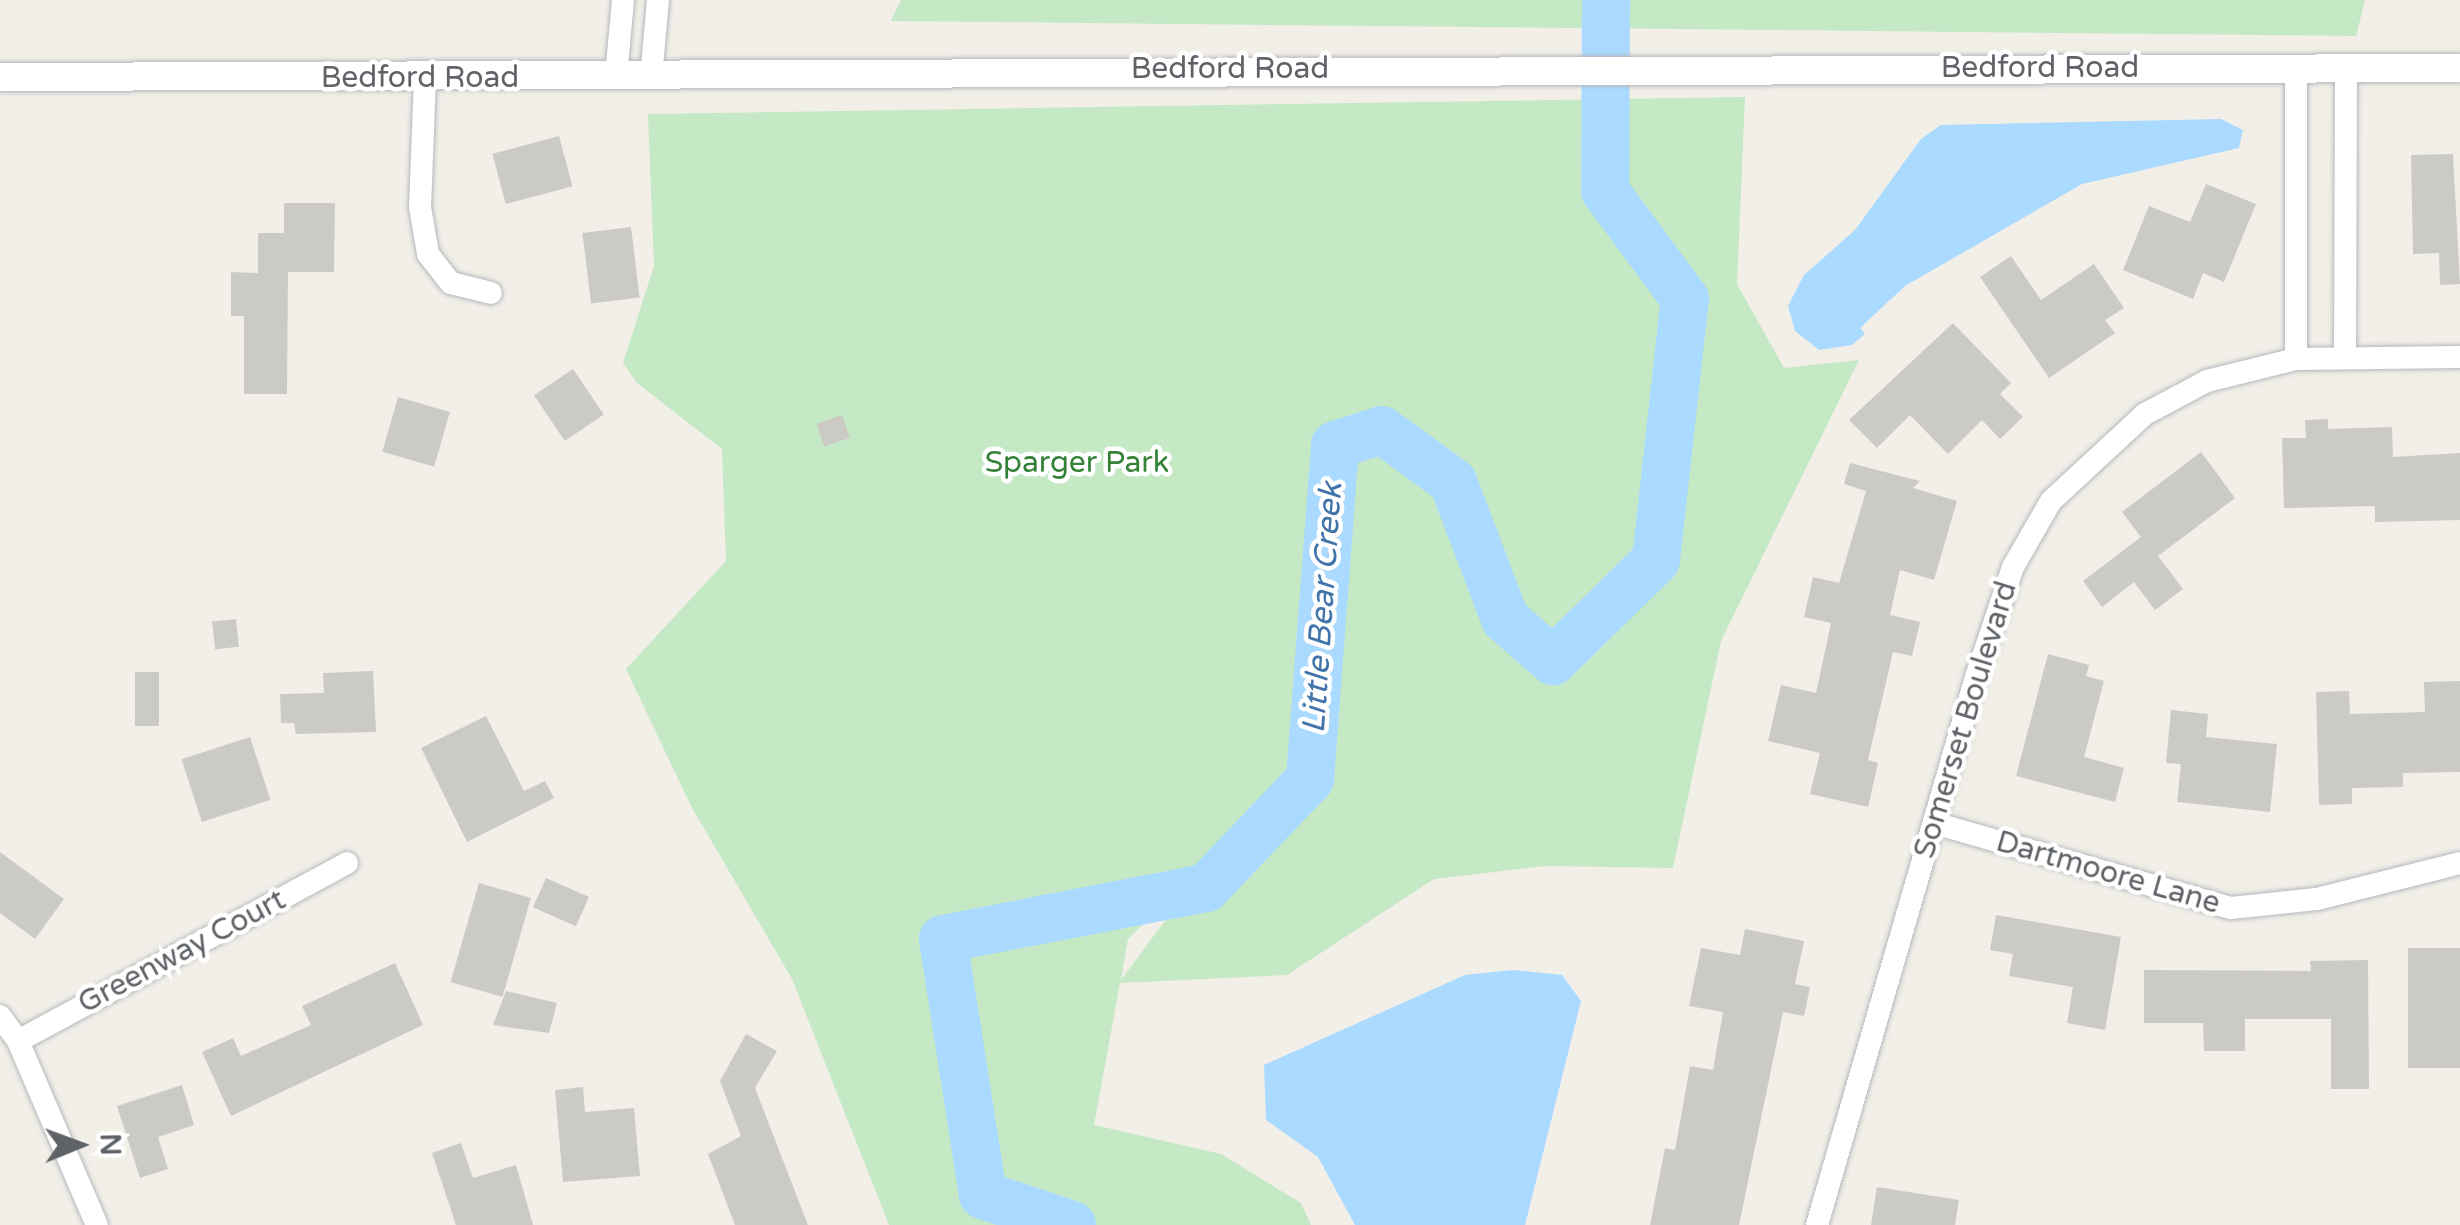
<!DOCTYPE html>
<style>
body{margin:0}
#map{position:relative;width:2460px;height:1225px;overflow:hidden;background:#f1efe8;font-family:"Varela Round",sans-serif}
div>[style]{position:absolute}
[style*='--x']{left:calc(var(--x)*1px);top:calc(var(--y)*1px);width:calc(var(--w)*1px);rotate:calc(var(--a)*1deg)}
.green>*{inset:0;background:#c5e8c5}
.water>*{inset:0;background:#aadaff}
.river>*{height:48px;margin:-24px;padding:0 24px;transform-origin:24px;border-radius:24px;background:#aadaff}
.building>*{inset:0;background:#cccac5;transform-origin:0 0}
.roads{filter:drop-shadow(0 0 2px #b5b8bc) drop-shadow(0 0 2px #b5b8bc)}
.minor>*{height:22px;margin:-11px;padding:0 11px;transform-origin:11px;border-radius:11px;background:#fff}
.tertiary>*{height:28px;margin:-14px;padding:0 14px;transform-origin:14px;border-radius:14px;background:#fff}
span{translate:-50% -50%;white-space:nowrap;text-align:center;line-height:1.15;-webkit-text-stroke:9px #fff;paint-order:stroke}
.street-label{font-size:30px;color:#5f6368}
.park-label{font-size:30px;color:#348238}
.water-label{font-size:32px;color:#4174aa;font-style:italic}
.north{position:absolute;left:30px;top:1095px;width:100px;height:100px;-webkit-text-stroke:8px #fff;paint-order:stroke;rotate:89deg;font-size:28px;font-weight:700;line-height:40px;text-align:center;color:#5f6368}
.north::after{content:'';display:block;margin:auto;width:35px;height:45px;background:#5f6368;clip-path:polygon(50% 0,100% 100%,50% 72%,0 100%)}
</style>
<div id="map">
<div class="green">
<div style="clip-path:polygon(901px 0,2365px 0,2356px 36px,891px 21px)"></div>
<div style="clip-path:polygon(evenodd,1745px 97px,1737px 284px,1784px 368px,1859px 360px,1721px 641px,1673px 868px,1545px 866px,1434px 879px,1287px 975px,1120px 983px,1094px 1125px,1221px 1154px,1301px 1203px,1311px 1225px,889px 1225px,792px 979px,691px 806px,626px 669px,726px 561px,722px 449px,637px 383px,623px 363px,654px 266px,648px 114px,1745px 97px,1212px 856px,1212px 857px,1121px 980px,1128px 939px,1212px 856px)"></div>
</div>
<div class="water">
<div style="clip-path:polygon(2221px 119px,2243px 130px,2239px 148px,2082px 184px,1905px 286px,1860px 328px,1865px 334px,1852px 345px,1819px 350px,1795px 331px,1788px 306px,1804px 275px,1855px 230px,1921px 139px,1941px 125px)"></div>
<div style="clip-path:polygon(1513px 970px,1562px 975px,1581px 1001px,1525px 1225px,1355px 1225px,1318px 1157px,1266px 1120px,1264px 1065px,1465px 975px)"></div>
</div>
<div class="river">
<div style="--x:1072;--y:1225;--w:94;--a:-161.4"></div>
<div style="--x:983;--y:1195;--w:259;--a:-98.9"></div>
<div style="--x:943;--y:939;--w:268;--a:-11"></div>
<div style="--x:1206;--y:888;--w:151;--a:-46.3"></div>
<div style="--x:1310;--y:779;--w:335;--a:-85.7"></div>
<div style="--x:1335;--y:445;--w:49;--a:-17.7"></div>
<div style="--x:1382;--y:430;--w:88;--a:36.2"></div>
<div style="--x:1453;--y:482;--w:147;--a:69.2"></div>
<div style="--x:1505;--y:619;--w:64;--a:41.2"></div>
<div style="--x:1553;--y:661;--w:144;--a:-44.4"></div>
<div style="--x:1656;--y:560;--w:263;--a:-83.7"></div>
<div style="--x:1685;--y:299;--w:134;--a:-126.5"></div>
<div style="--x:1605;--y:191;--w:191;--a:-89.7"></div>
</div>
<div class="building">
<div style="left:559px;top:136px;width:52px;height:69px;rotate:75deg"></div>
<div style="clip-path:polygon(2453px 154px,2460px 284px,2440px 285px,2439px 253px,2413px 254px,2411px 155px)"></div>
<div style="clip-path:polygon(2206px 184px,2256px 204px,2224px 282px,2203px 273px,2193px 299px,2123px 270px,2149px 206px,2190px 222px)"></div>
<div style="clip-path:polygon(284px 203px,335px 203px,334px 272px,288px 272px,287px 394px,244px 394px,244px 316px,231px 316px,231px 272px,258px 273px,258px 233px,284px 233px)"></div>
<div style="left:631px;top:227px;width:71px;height:49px;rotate:83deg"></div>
<div style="clip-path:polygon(2011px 256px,2041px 300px,2094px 264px,2124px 308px,2105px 320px,2115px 333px,2049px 378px,1980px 277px)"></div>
<div style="clip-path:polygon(1953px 323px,2011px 383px,2000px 394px,2023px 417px,2000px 439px,1982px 420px,1948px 454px,1910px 415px,1877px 448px,1849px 420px)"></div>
<div style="left:573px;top:369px;width:55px;height:47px;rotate:56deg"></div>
<div style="left:398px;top:397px;width:54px;height:57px;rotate:16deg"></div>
<div style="left:842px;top:415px;width:24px;height:27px;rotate:71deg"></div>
<div style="clip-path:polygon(2328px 419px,2328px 429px,2392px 427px,2393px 457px,2460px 453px,2460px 520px,2375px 522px,2375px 506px,2284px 508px,2282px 438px,2306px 438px,2305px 420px)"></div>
<div style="clip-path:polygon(2201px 452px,2235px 498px,2158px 556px,2183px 589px,2155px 610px,2134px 582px,2102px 607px,2083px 581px,2141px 537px,2122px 512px)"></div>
<div style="clip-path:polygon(1850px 463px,1920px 481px,1913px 488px,1957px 501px,1934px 580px,1900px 570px,1890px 615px,1920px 622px,1912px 656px,1893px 652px,1868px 760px,1878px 763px,1868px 807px,1810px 794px,1820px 753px,1768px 741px,1781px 685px,1816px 693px,1831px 623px,1804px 617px,1813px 577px,1839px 583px,1866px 491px,1844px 484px)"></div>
<div style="left:236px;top:619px;width:28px;height:24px;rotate:84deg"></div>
<div style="clip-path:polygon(2048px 654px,2089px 665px,2086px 676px,2104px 681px,2084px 757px,2124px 768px,2115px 802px,2016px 776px)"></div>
<div style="clip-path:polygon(373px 671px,376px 732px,296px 734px,294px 723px,281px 723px,280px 694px,324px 693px,323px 673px)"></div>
<div style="left:135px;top:672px;width:24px;height:54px"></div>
<div style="clip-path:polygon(2460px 681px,2460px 772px,2403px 773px,2403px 787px,2352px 788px,2352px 804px,2319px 805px,2316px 692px,2349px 691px,2350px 714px,2425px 712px,2424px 682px)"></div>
<div style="clip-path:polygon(2171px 710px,2208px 714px,2206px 737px,2277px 744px,2270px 812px,2177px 802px,2181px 764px,2166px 763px)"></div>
<div style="clip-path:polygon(486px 716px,524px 791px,545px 781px,554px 798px,467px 842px,421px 748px)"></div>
<div style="left:250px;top:737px;width:66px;height:72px;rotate:72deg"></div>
<div style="clip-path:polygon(0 852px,64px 899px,35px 939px,0 913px)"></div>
<div style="left:546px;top:878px;width:47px;height:32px;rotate:24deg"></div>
<div style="left:479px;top:883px;width:54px;height:103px;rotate:16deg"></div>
<div style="clip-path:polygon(1996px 915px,2121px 937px,2105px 1030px,2067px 1023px,2073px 987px,2009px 976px,2013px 954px,1990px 950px)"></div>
<div style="clip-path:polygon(1745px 929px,1804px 941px,1795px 984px,1810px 987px,1804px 1016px,1783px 1012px,1739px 1225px,1650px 1225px,1665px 1148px,1675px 1150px,1690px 1066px,1713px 1070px,1723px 1012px,1689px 1006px,1701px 948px,1740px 955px)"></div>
<div style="left:2408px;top:948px;width:52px;height:120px"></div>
<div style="clip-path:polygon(2368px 960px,2369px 1089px,2331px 1089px,2331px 1019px,2245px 1019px,2245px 1051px,2204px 1051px,2203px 1023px,2144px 1023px,2144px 970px,2311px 971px,2310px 961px)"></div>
<div style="clip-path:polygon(395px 963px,423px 1025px,231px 1116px,202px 1052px,233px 1038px,241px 1056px,311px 1025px,302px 1006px)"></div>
<div style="clip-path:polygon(506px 991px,557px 1003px,549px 1033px,493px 1025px)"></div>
<div style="clip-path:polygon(746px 1034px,777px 1051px,755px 1088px,808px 1225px,735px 1225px,708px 1154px,741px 1136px,720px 1081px)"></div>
<div style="clip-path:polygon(182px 1085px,194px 1125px,158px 1137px,168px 1169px,140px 1178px,117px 1106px)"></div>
<div style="clip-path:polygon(583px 1087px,585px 1112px,634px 1108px,640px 1176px,563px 1182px,555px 1090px)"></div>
<div style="clip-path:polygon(461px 1143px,473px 1178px,516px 1165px,533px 1225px,456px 1225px,432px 1153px)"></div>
<div style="clip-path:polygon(1877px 1187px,1959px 1200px,1955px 1225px,1871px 1225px)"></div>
</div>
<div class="roads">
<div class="minor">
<div style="--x:616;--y:77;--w:77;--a:-84.8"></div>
<div style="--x:651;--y:77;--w:77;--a:-84.8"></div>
<div style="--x:425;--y:78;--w:129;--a:92.2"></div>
<div style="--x:420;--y:207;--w:48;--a:80.3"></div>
<div style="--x:428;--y:254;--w:37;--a:52"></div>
<div style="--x:451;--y:283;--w:41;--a:14"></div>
<div style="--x:2345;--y:358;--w:290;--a:-89.8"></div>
<div style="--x:2296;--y:359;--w:291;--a:-90"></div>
<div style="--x:1934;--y:823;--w:309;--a:16"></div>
<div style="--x:2231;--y:908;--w:86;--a:-6"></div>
<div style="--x:2317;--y:899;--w:147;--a:-14.1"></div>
<div style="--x:0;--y:1016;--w:31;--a:54"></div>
<div style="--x:18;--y:1041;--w:200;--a:66.8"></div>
<div style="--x:18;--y:1041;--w:374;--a:-28.4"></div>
<div style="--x:1817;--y:1225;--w:571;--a:-73.82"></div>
<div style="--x:1976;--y:677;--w:116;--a:-71.4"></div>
<div style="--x:2013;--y:567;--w:76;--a:-60.1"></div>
<div style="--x:2051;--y:501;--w:128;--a:-42.8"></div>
<div style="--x:2145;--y:414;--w:70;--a:-28"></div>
<div style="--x:2207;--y:381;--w:92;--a:-13.9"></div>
<div style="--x:2296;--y:359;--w:164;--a:-0.7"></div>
</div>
<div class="tertiary">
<div style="--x:0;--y:77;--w:2460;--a:-0.21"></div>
</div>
</div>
<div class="street-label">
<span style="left:2040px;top:68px">Bedford Road</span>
<span style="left:1230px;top:69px">Bedford Road</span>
<span style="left:420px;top:78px">Bedford Road</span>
<span style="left:1966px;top:720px;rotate:-73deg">Somerset Boulevard</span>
<span style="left:2108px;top:873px;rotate:16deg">Dartmoore Lane</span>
<span style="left:182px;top:952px;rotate:-28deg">Greenway Court</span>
</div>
<div class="park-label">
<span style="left:1077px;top:463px">Sparger Park</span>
</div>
<div class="water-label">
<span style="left:1323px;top:608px;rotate:-86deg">Little Bear Creek</span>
</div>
<div class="north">N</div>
</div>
